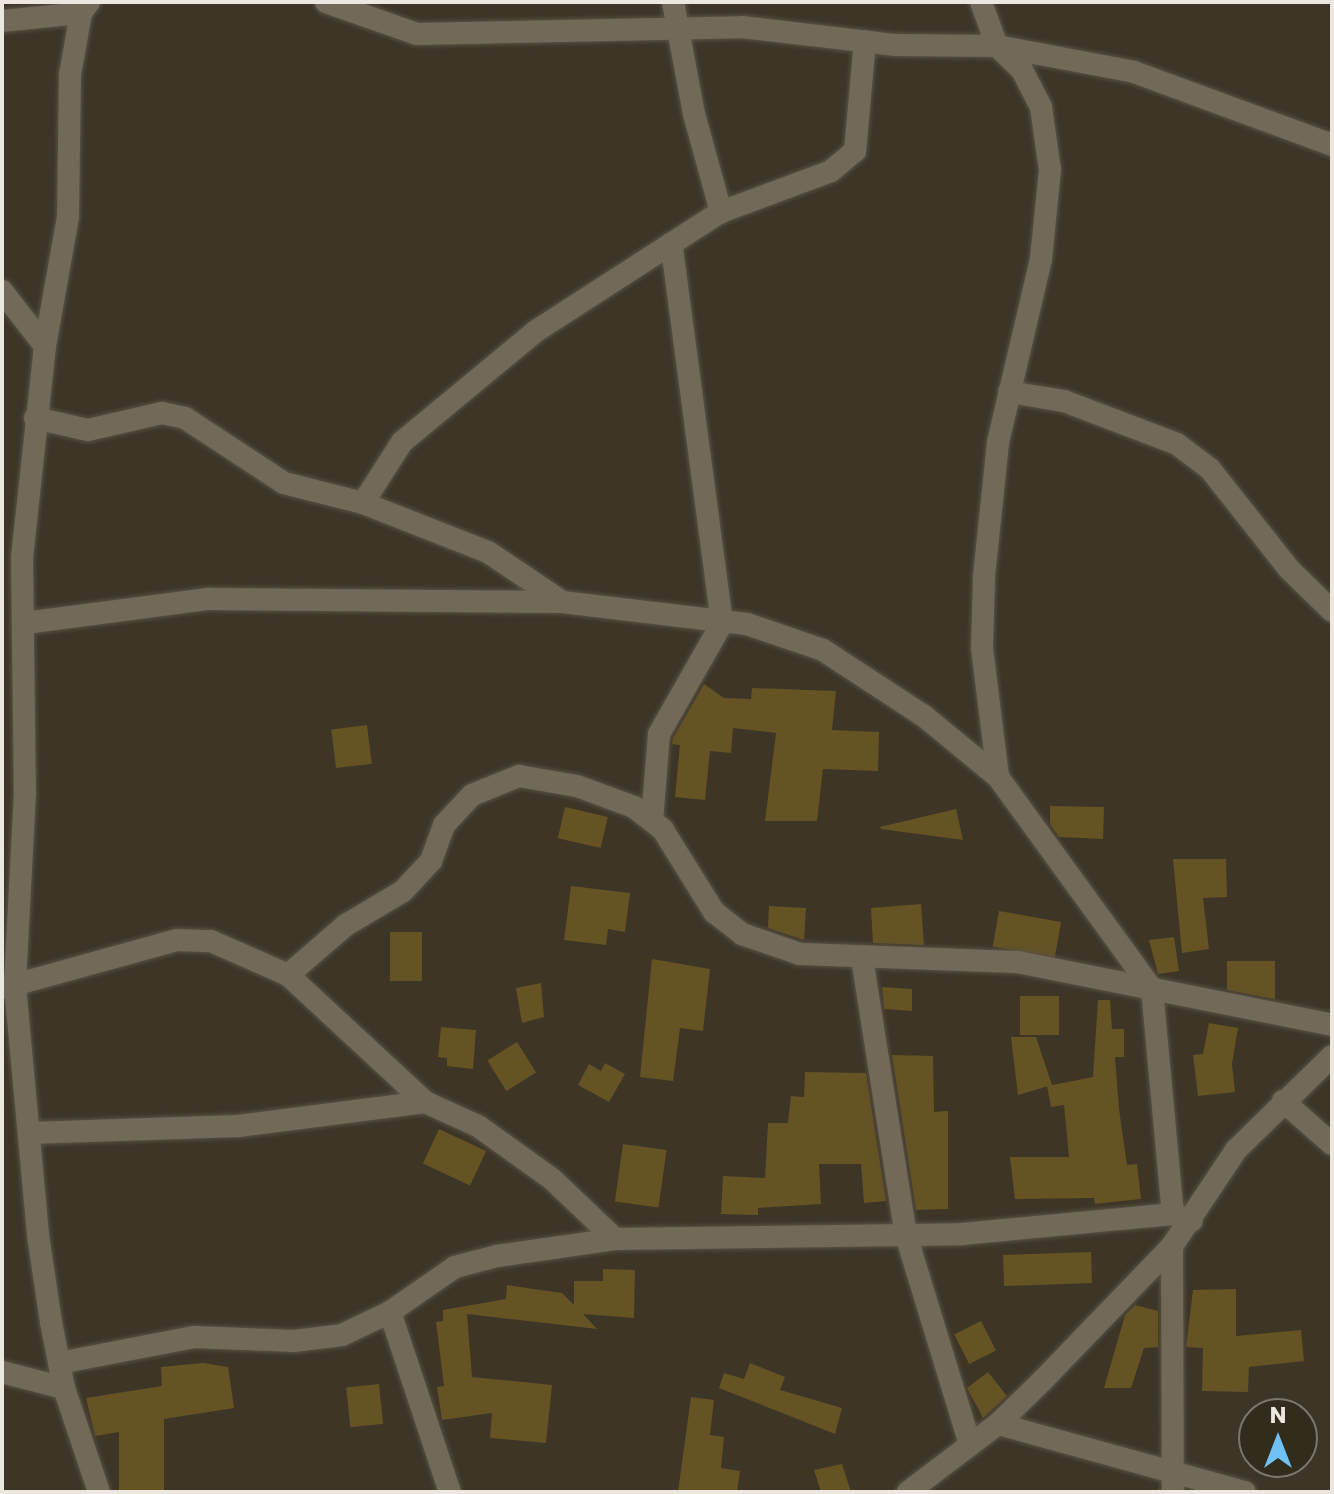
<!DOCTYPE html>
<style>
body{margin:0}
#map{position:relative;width:1334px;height:1494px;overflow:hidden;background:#3d3627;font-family:Poppins,sans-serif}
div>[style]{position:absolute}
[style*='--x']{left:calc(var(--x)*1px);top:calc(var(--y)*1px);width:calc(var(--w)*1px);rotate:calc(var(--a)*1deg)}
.building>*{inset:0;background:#655324;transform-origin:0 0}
.roads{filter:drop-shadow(0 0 2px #585245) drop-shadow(0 0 2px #585245)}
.minor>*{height:22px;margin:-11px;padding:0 11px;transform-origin:11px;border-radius:11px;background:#726a59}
span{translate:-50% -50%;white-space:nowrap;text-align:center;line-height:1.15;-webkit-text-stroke:6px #322c1d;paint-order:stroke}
.frame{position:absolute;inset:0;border:4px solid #ece8df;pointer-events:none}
.north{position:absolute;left:1238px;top:1398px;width:80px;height:80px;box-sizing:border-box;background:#322c1d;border:2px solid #7c776b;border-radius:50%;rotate:0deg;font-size:22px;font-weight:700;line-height:32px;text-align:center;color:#ece8df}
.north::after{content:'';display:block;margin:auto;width:28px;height:36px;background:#70c1f4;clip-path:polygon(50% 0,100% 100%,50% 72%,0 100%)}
</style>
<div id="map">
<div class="building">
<div style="clip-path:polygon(704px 684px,724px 698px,751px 699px,752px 688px,836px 691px,832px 730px,879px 732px,878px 771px,823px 769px,817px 821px,765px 821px,776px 733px,733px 728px,731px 753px,710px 751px,705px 800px,675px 797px,680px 745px,672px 744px,673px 738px)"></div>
<div style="left:367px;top:725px;width:39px;height:36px;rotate:83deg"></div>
<div style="clip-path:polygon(1050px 806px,1104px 807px,1103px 839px,1059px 837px,1050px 824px)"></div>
<div style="left:565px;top:807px;width:44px;height:32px;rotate:13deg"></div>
<div style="clip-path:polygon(956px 809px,963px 840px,881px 829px,880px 827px)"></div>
<div style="clip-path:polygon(1173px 859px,1226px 859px,1227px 897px,1203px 898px,1209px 949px,1182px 953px)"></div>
<div style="clip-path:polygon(571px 886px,630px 893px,625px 932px,608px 929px,606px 945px,564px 940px)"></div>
<div style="clip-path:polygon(921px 904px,924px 945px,873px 943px,871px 908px)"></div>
<div style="clip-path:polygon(769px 906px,806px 908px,804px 940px,768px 928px)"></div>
<div style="left:999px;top:911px;width:63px;height:36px;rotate:10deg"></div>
<div style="left:390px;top:932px;width:32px;height:49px"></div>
<div style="clip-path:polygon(1174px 937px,1179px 971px,1158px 974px,1149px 940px)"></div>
<div style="clip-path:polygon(652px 959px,710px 969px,703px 1031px,680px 1028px,673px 1081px,640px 1077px)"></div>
<div style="clip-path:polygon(1227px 961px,1275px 961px,1275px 999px,1227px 990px)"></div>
<div style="clip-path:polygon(541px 983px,544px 1017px,522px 1023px,516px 988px)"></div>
<div style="clip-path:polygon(882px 987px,912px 989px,912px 1011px,884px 1009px)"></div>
<div style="left:1020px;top:996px;width:39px;height:39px"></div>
<div style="clip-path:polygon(1098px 1000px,1110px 1000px,1112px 1029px,1124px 1029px,1124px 1057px,1115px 1057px,1119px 1109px,1127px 1165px,1137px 1164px,1141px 1199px,1095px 1204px,1094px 1198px,1015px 1199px,1010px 1157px,1069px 1157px,1064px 1105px,1051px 1107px,1047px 1086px,1093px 1077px)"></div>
<div style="clip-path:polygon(1209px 1023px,1238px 1028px,1232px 1064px,1235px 1092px,1198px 1096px,1193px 1055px,1203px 1054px)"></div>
<div style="clip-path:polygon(441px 1027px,476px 1030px,473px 1069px,447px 1066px,447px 1058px,438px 1057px)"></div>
<div style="clip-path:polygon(1011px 1037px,1036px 1037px,1052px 1085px,1018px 1095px)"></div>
<div style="left:517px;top:1042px;width:36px;height:35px;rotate:58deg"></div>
<div style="clip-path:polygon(892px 1055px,933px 1056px,934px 1112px,948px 1111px,948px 1209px,916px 1210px)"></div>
<div style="clip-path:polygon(605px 1063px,625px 1074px,609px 1102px,578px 1085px,589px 1064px,601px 1071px)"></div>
<div style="clip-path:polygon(805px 1072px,866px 1073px,886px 1201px,864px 1203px,861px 1164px,819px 1164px,821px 1204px,758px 1208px,758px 1215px,721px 1214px,723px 1176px,765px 1178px,768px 1123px,788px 1123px,791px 1096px,804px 1097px)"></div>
<div style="left:439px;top:1129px;width:52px;height:38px;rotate:25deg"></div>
<div style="left:623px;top:1144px;width:44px;height:58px;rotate:8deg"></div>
<div style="left:1091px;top:1252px;width:31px;height:88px;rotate:88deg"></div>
<div style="clip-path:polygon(603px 1269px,635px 1270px,634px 1318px,583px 1314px,597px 1329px,467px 1314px,472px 1377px,552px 1385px,546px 1443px,490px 1438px,492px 1413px,442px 1420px,437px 1387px,444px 1386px,436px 1322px,443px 1321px,443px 1310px,506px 1299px,507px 1285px,562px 1293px,574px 1305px,574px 1281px,603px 1281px)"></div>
<div style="clip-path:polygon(1236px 1289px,1236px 1336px,1301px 1330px,1304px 1361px,1249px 1367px,1248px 1392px,1202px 1391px,1203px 1348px,1186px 1347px,1193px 1290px)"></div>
<div style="clip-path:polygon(1135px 1305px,1158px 1311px,1158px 1347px,1144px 1348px,1131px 1388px,1104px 1388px,1125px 1315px)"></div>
<div style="left:981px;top:1321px;width:33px;height:30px;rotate:63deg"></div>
<div style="clip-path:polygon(203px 1363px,228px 1367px,234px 1408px,164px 1419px,164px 1491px,119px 1492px,119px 1432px,95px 1436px,86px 1398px,162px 1386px,161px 1367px)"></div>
<div style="clip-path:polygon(750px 1363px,785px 1377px,780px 1390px,842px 1408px,835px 1434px,719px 1388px,724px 1373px,744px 1379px)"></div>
<div style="clip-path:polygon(988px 1372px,1007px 1396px,983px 1418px,967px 1388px)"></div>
<div style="left:379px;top:1384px;width:40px;height:33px;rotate:84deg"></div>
<div style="clip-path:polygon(691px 1397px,714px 1400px,710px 1435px,724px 1437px,721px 1468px,740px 1471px,737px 1492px,678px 1492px)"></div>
<div style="clip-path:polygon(842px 1464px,851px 1492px,821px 1492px,814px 1470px)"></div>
</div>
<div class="roads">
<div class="minor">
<div style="--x:89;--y:2;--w:14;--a:126"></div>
<div style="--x:81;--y:13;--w:63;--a:100.1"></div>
<div style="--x:70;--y:75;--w:142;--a:90.8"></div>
<div style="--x:68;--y:217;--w:131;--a:100.1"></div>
<div style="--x:45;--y:346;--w:212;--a:96.2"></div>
<div style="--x:22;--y:557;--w:235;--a:89.3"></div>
<div style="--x:25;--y:792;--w:194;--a:93"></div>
<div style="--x:15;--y:986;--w:250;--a:84.7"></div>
<div style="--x:38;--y:1235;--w:88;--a:81.5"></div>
<div style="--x:51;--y:1322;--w:67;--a:78.9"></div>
<div style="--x:64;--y:1388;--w:110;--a:71.4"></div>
<div style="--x:326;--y:2;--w:96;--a:19.4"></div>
<div style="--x:417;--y:34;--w:325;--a:-1.2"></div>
<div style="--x:742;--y:27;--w:155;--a:6.7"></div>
<div style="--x:896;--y:45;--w:101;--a:0.6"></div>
<div style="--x:997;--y:46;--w:139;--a:10.7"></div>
<div style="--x:1134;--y:72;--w:211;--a:20.2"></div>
<div style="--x:673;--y:2;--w:114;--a:79.4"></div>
<div style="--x:694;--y:114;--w:102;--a:74.6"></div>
<div style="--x:981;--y:2;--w:47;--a:70"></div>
<div style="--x:997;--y:46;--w:35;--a:44"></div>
<div style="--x:1022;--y:70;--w:42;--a:62.8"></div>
<div style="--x:1041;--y:107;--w:64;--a:81.9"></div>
<div style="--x:1050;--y:170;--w:89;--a:95.8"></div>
<div style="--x:1041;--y:259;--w:189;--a:103.2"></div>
<div style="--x:998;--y:443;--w:135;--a:96"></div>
<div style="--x:984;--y:577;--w:71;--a:91.6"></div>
<div style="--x:982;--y:648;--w:130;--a:82.9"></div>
<div style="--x:2;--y:21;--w:79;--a:-5.8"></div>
<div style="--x:2;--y:291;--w:70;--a:52"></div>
<div style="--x:1009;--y:392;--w:56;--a:9.3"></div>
<div style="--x:1064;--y:401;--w:121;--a:20.8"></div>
<div style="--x:1177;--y:444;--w:41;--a:37.1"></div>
<div style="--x:1210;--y:469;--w:127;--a:51.7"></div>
<div style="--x:1289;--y:569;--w:60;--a:44.3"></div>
<div style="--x:35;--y:418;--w:54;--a:12.8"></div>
<div style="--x:88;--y:430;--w:76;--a:-12.9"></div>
<div style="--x:162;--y:413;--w:24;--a:12"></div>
<div style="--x:185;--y:418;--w:118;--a:33.3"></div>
<div style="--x:284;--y:483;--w:81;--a:14.2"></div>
<div style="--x:363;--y:503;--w:134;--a:21.4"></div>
<div style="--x:488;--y:552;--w:88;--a:33.9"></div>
<div style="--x:363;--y:503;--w:72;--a:-57.4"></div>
<div style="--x:402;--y:442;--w:174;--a:-39.6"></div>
<div style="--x:536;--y:331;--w:220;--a:-32.8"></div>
<div style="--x:721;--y:212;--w:117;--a:-20.4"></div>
<div style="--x:831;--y:171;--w:31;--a:-40"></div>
<div style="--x:855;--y:151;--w:110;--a:-84.8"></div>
<div style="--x:25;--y:623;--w:185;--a:-7.5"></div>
<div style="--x:208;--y:599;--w:354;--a:0.5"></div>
<div style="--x:562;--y:602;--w:186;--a:6.8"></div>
<div style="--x:747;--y:624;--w:80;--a:18.9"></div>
<div style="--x:823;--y:650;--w:121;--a:33.2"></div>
<div style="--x:924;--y:716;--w:96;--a:39.5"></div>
<div style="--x:998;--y:777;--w:262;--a:54"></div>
<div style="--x:1152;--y:989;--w:226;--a:84.7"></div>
<div style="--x:652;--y:821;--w:87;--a:-85.4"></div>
<div style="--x:659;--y:734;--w:128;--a:-60.4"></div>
<div style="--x:722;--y:623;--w:383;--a:-97.6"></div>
<div style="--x:862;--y:958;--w:280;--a:81"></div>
<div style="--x:906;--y:1235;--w:219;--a:73"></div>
<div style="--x:288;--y:975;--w:77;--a:-40.8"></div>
<div style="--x:346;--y:925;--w:66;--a:-30.8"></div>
<div style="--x:403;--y:891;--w:41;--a:-47"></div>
<div style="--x:431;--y:861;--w:38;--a:-70"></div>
<div style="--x:444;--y:825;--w:41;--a:-47"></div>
<div style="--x:472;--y:795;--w:51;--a:-22"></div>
<div style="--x:519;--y:776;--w:59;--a:9.8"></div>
<div style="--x:577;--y:786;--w:61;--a:20.2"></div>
<div style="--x:634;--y:807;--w:37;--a:38"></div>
<div style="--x:663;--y:830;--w:97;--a:58.1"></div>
<div style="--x:714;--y:912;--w:36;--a:38"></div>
<div style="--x:742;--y:934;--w:61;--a:19"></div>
<div style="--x:800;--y:954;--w:218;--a:2.1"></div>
<div style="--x:1018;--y:962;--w:320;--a:11.3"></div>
<div style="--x:3;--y:988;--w:180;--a:-15.4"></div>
<div style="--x:177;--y:940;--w:34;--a:2"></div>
<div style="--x:211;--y:941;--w:84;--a:23.8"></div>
<div style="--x:288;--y:975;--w:187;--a:42.8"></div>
<div style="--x:1283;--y:1101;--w:65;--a:41.3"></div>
<div style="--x:30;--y:1133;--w:208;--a:-1.9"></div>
<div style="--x:238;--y:1126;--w:189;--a:-7.3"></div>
<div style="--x:425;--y:1102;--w:58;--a:24.4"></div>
<div style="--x:478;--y:1126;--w:91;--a:35.6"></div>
<div style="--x:552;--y:1179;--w:87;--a:43.6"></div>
<div style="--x:1172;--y:1246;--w:246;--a:89.8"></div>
<div style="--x:390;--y:1312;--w:190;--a:71.6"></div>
<div style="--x:59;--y:1363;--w:137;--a:-10.9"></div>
<div style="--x:194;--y:1337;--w:100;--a:2.3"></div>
<div style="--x:294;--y:1341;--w:48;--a:-7.1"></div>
<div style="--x:342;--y:1335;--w:53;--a:-25.6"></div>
<div style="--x:390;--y:1312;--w:79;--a:-34.7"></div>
<div style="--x:455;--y:1267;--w:43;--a:-14.7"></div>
<div style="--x:497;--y:1256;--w:119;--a:-8.2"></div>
<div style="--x:615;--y:1239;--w:347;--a:-0.8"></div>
<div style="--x:962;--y:1234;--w:212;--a:-5.4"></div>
<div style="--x:1173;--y:1214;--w:20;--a:20"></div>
<div style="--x:2;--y:1372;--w:64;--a:14.5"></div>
<div style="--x:998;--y:1424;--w:256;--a:15.4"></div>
<div style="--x:908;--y:1492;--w:113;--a:-37.1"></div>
<div style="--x:998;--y:1424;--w:64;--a:-44.4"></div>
<div style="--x:1044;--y:1379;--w:185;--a:-46.1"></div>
<div style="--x:1172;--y:1246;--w:115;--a:-56.3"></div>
<div style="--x:1236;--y:1150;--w:134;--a:-44.4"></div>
</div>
</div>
<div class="frame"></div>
<div class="north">N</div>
</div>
